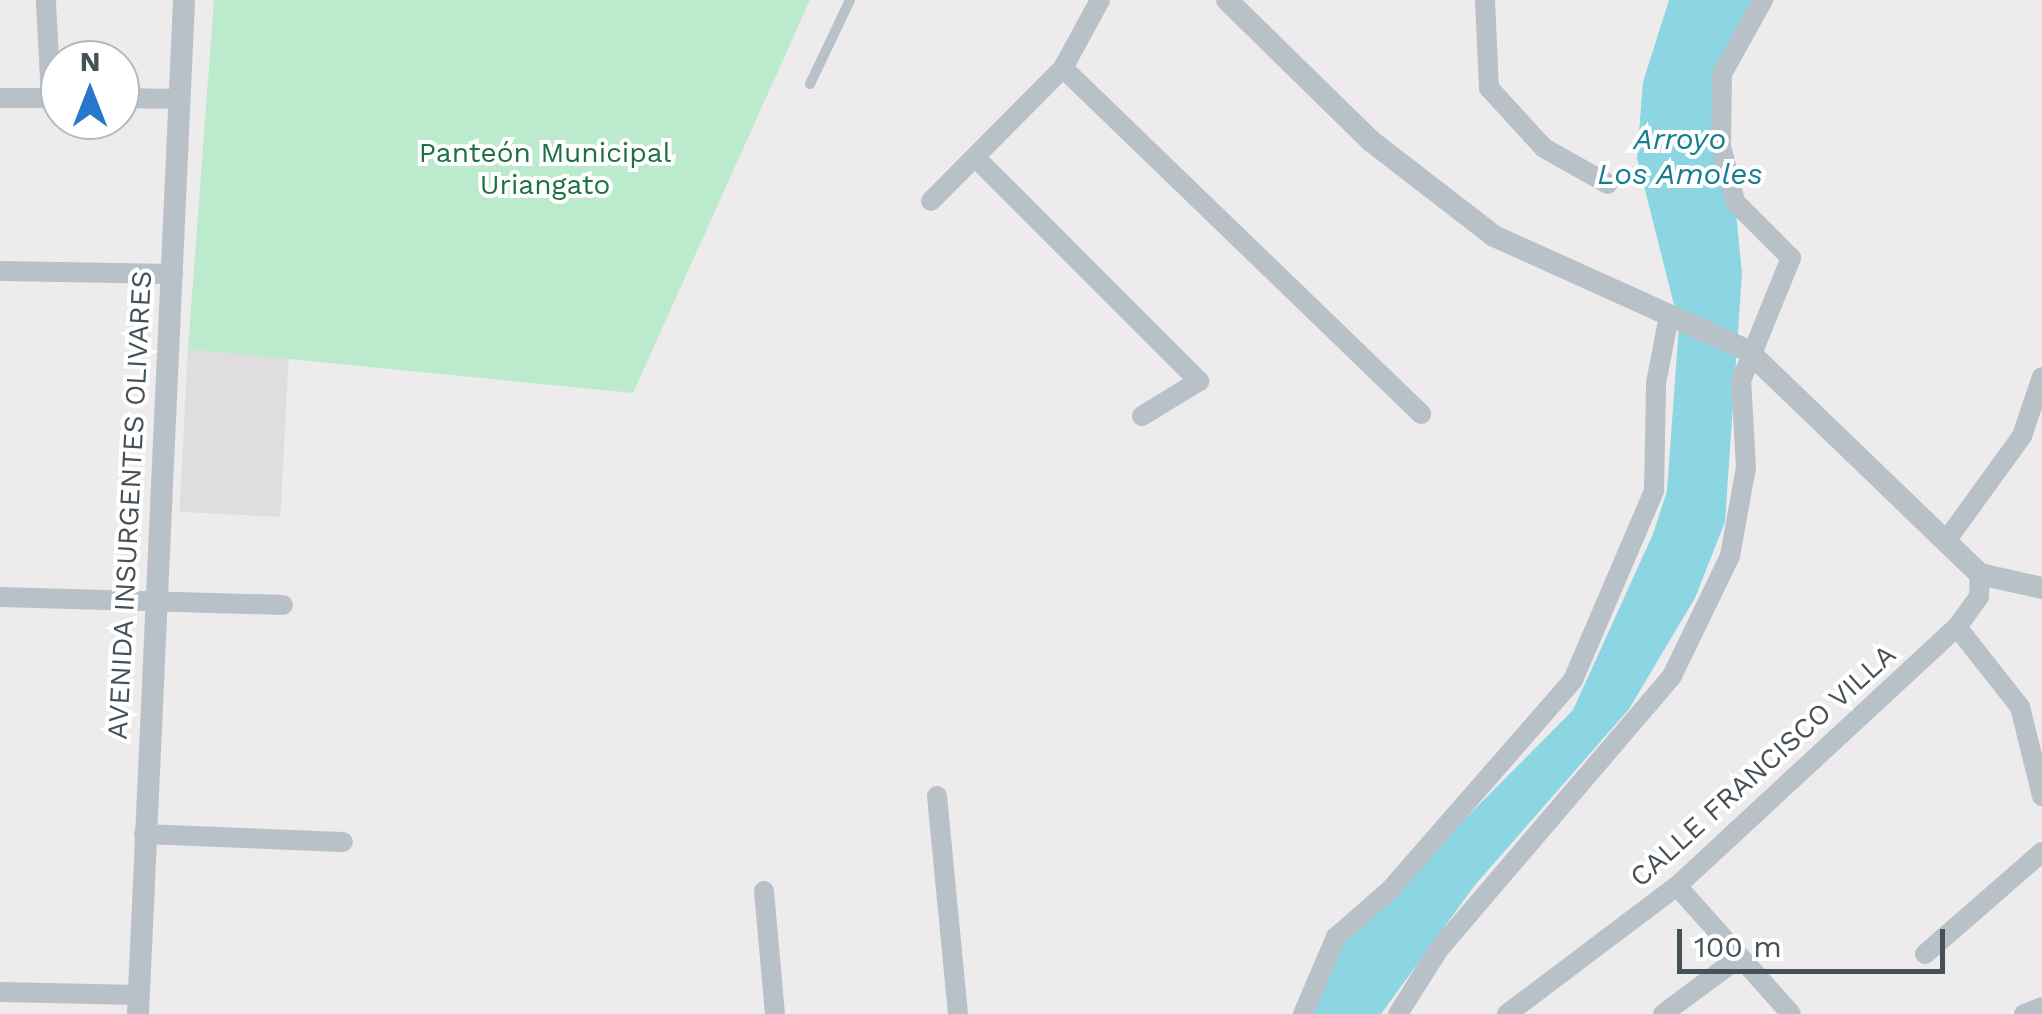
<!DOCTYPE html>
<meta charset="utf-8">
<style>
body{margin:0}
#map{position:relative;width:2042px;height:1014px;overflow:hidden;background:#eeebec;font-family:"Work Sans",sans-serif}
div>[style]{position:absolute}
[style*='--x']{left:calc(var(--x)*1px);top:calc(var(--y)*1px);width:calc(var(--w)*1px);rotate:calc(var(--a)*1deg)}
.education>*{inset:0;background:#dfdddd;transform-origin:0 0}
.green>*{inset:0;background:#bceacc}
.water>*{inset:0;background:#8cd5e3}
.service>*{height:10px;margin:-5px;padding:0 5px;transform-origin:5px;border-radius:5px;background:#b8c1c7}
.minor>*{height:20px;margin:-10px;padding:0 10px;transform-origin:10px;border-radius:10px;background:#b8c1c7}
.tertiary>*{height:22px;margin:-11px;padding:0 11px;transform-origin:11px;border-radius:11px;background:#b8c1c7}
span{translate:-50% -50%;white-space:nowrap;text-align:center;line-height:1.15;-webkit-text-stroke:8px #fff;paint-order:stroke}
.park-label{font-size:28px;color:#1d7143}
.street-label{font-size:28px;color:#465057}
.water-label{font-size:30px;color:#177d92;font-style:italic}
.north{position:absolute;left:40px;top:40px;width:100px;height:100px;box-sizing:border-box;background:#fff;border:2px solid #b5b9bc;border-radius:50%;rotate:0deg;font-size:28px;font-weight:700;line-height:40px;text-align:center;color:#465057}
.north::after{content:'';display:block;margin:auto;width:35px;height:45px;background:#2777cd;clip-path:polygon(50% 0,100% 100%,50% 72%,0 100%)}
.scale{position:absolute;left:1677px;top:929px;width:268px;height:45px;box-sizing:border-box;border:5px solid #465057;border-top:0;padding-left:12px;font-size:30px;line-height:35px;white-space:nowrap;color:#465057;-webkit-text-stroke:8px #fff;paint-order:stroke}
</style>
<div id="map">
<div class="education">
<div style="left:188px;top:349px;width:101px;height:163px;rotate:3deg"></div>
</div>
<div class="green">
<div style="clip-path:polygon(214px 0,810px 0,633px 393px,188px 349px)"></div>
</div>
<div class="water">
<div style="clip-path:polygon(1669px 0,1763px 0,1722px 75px,1742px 273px,1725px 522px,1695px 598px,1629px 709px,1475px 885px,1381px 1014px,1308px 1014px,1329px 956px,1573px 710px,1653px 534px,1667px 491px,1679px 325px,1637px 158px,1643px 82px)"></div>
</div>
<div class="service">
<div style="--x:810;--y:84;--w:93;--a:-64.5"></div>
</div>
<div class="minor">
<div style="--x:1485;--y:0;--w:88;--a:87.4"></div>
<div style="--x:1489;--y:88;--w:81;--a:47.5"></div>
<div style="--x:1544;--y:148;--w:73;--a:29.4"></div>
<div style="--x:46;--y:2;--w:96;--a:87"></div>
<div style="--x:1063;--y:68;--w:498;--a:44"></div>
<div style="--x:0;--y:98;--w:60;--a:0"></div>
<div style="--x:120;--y:98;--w:59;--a:1"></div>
<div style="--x:978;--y:160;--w:313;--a:45"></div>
<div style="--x:1199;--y:381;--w:67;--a:148.4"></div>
<div style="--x:931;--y:201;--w:187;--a:-45.2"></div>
<div style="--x:1063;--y:68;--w:77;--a:-61.4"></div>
<div style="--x:0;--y:271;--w:173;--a:1"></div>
<div style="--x:1946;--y:541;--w:130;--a:-54.1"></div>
<div style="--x:2022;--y:436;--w:62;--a:-71.3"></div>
<div style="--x:0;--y:597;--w:283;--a:1.6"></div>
<div style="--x:1957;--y:627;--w:102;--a:51.8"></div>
<div style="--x:2020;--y:707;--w:92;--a:76.1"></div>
<div style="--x:937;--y:796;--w:219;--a:84.5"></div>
<div style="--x:144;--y:834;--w:199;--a:2.3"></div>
<div style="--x:1677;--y:886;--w:171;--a:48.3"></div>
<div style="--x:764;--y:891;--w:123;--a:84.9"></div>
<div style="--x:1925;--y:954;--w:155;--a:-41.1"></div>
<div style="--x:0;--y:992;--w:139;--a:1.2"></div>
<div style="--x:1303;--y:1014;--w:84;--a:-66.8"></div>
<div style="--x:1336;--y:937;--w:72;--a:-41"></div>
<div style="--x:1390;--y:890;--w:279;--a:-48.9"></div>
<div style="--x:1573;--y:680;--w:206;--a:-66.8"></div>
<div style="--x:1654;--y:491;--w:108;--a:-88.9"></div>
<div style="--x:1656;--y:383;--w:68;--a:-79"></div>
<div style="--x:1398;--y:1014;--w:77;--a:-57.8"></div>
<div style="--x:1439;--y:949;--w:359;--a:-49.5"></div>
<div style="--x:1672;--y:676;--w:133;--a:-64.2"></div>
<div style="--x:1730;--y:556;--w:90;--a:-79.8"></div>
<div style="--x:1746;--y:467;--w:86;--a:-93.3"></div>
<div style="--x:1741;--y:381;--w:133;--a:-67.9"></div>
<div style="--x:1791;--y:258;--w:79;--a:-135"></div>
<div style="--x:1735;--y:202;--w:58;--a:-104"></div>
<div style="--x:1721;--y:146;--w:72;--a:-89.2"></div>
<div style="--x:1722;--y:74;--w:85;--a:-61"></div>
<div style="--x:1507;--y:1014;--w:213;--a:-37"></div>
<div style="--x:1677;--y:886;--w:381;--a:-42.8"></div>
<div style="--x:1957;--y:627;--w:37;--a:-54"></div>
<div style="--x:1979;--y:597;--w:23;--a:-88"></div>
<div style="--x:1663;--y:1014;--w:92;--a:-36.6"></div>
<div style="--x:2024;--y:1014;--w:19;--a:-21"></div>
</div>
<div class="tertiary">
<div style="--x:1227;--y:0;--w:202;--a:44.4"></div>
<div style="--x:1371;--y:141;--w:155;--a:37.7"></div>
<div style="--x:1494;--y:236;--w:277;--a:24.3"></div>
<div style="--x:1747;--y:350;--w:323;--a:43.9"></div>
<div style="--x:1980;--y:574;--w:64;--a:12.7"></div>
<div style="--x:138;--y:1014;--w:1015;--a:-87.4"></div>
</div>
<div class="park-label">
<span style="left:545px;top:169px">Panteón Municipal<br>Uriangato</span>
</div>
<div class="street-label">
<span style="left:130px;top:505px;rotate:-87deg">AVENIDA INSURGENTES OLIVARES</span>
<span style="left:1763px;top:766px;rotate:-42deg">CALLE FRANCISCO VILLA</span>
</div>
<div class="water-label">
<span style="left:1680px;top:156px">Arroyo<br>Los Amoles</span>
</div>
<div class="north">N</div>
<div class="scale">100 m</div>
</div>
